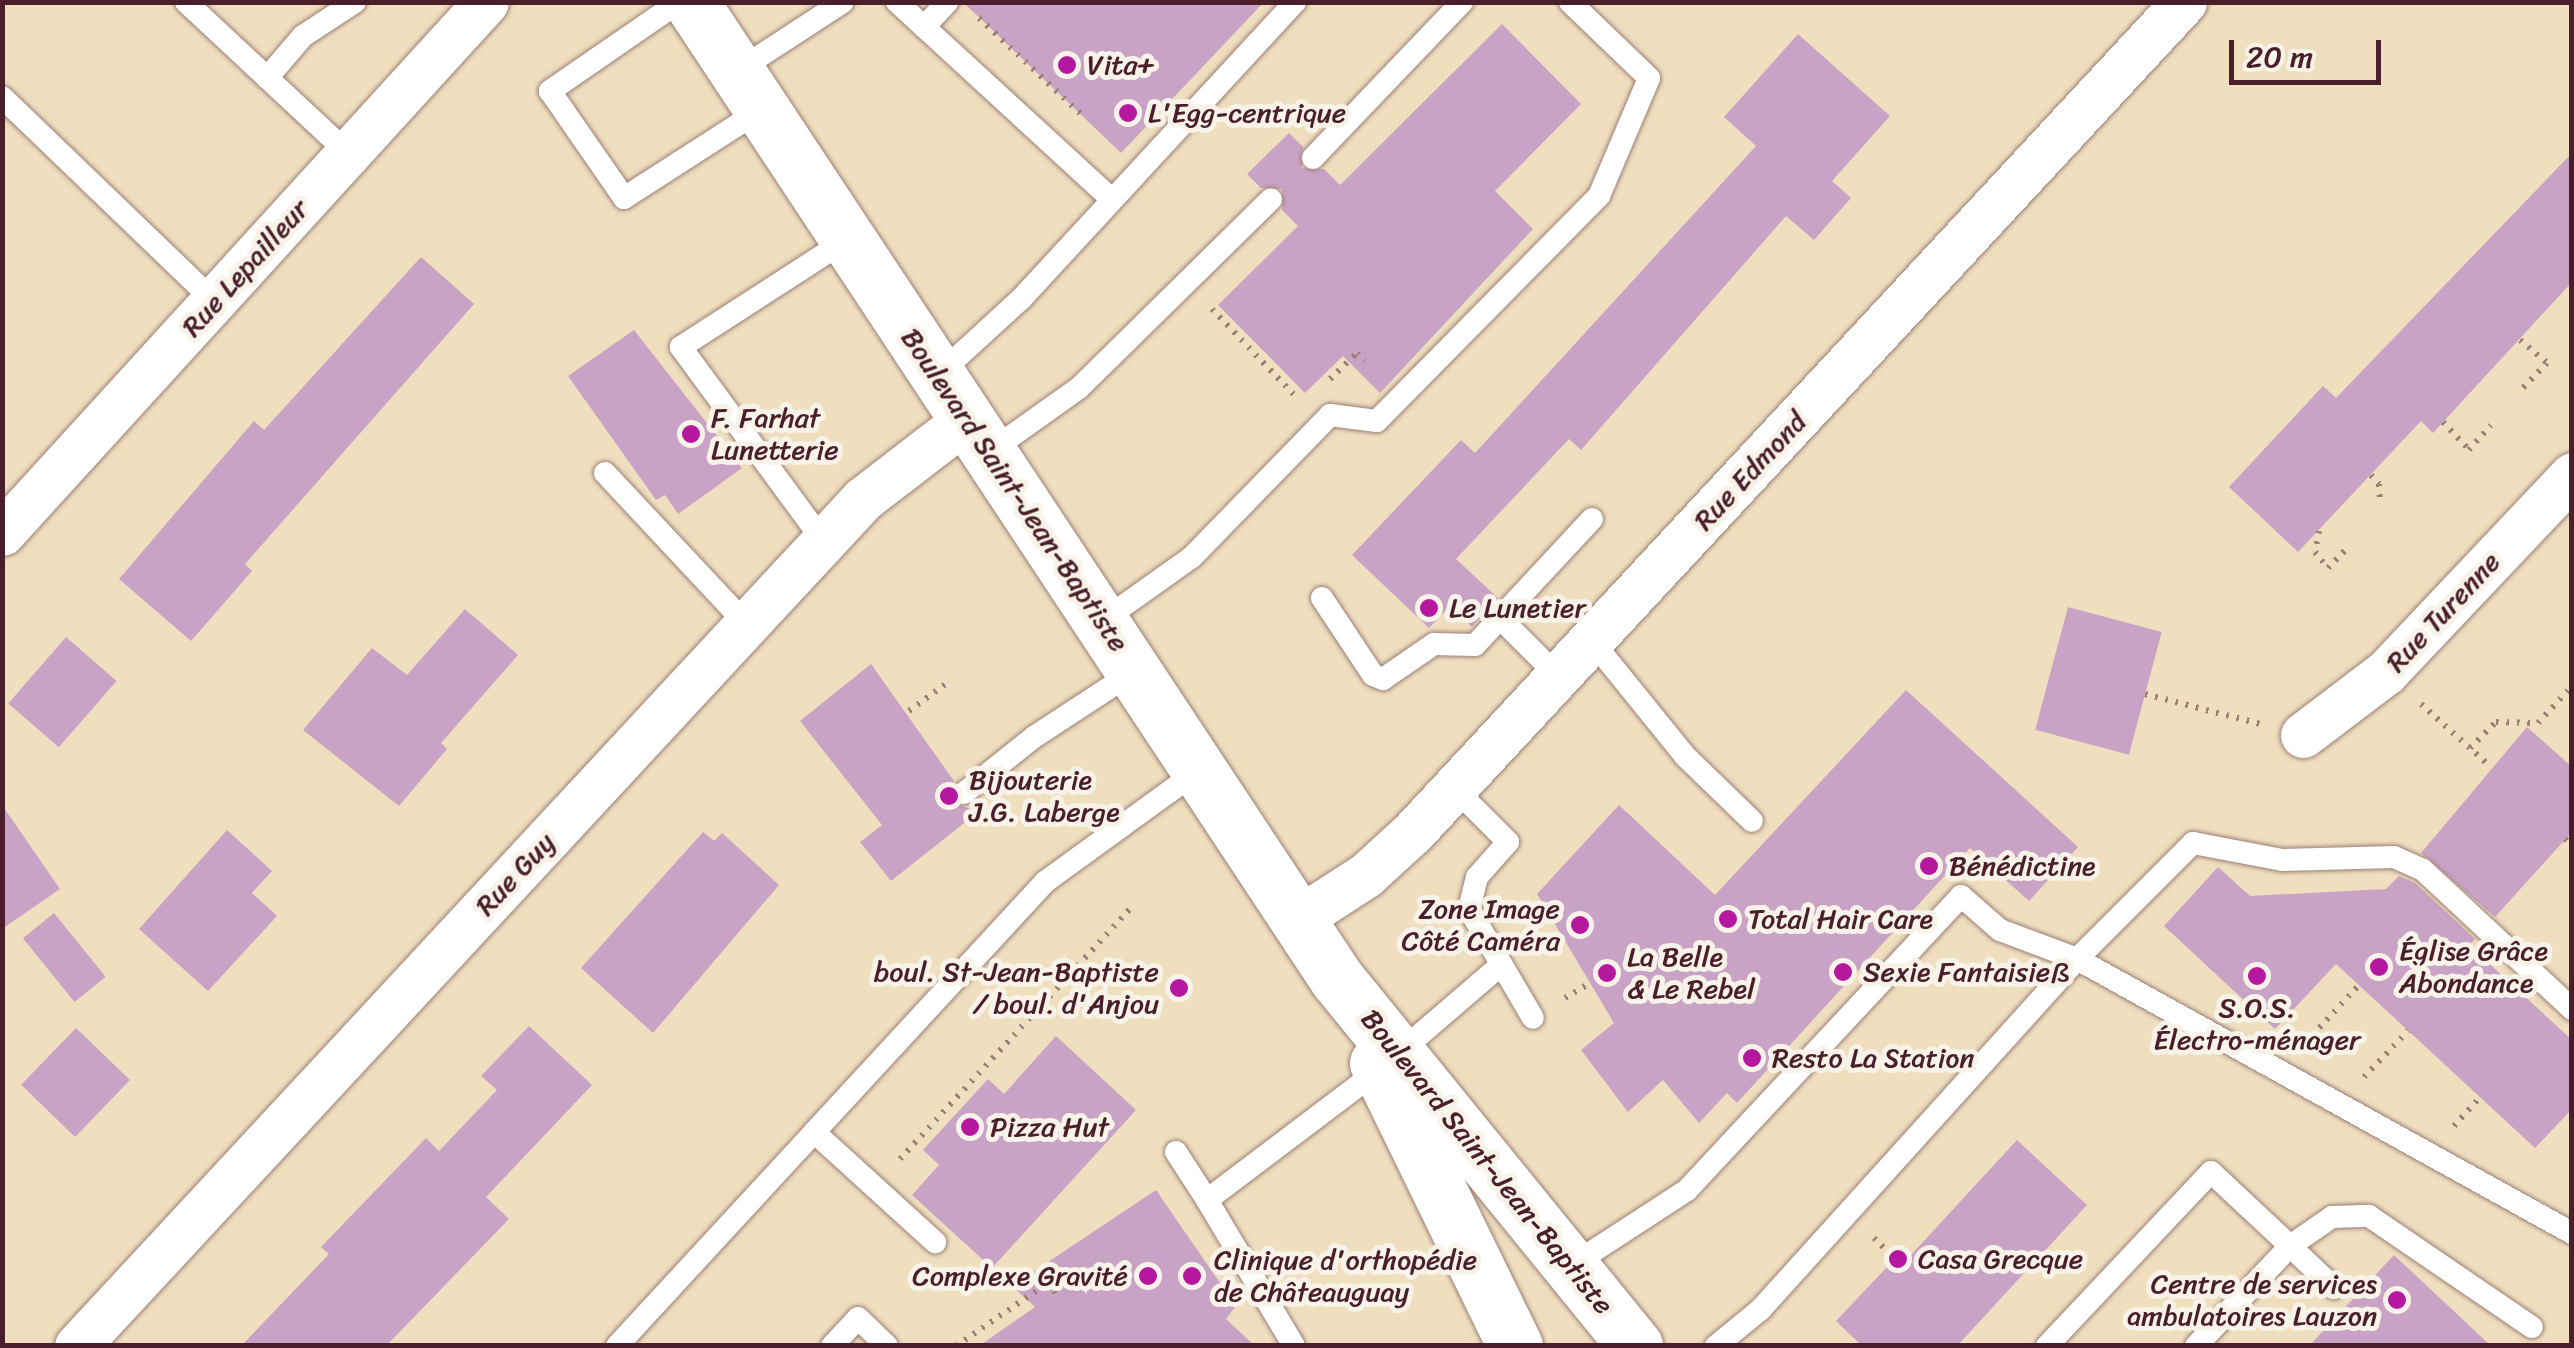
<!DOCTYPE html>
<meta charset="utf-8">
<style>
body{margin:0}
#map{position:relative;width:2574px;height:1348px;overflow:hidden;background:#efdfbf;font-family:Sriracha,sans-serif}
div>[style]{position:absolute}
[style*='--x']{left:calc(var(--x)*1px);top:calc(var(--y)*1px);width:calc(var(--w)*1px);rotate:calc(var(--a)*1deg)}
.building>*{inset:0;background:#c9a3c6;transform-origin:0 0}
.path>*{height:6px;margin-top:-3px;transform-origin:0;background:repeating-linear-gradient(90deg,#9c7f75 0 2.5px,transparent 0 10.5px)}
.roads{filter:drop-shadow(0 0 2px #9c7f75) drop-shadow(0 0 2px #9c7f75)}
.service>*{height:22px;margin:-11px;padding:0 11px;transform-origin:11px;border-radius:11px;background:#fff}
.minor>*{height:45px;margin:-22.5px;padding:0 22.5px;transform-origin:22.5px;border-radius:22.5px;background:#fff}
.trunk>*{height:55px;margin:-27.5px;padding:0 27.5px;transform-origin:27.5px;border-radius:27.5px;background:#fff}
.dots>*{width:28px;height:28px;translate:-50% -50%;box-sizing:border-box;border:5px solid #f7f3e8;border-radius:50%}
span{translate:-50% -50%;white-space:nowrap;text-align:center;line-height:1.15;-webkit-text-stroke:10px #f7f3e8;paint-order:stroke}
.poi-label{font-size:28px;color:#4a1f2b}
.left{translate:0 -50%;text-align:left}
.right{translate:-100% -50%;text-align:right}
.street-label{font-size:28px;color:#4a1f2b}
.frame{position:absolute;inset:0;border:5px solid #4a1f2b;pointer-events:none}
.scale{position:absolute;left:2229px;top:40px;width:152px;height:45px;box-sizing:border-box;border:5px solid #4a1f2b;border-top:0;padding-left:12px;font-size:30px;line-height:35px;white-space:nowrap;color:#4a1f2b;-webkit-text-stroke:8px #f7f3e8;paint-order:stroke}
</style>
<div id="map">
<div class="building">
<div style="clip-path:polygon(963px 2px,1264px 2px,1121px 153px)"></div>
<div style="clip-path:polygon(1502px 24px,1581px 104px,1495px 191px,1533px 229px,1380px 393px,1343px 356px,1305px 393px,1218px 305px,1298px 226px,1282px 210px,1282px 189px,1261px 188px,1247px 174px,1289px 133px,1303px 147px,1302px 168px,1324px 169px,1340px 185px)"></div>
<div style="clip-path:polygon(1798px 34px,1890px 116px,1832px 181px,1851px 198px,1814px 240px,1786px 216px,1581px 450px,1569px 439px,1456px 559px,1498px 598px,1472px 627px,1450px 606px,1429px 628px,1352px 555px,1461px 440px,1475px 453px,1756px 146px,1724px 117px)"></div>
<div style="clip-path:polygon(2572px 153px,2572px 282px,2433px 433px,2421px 421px,2298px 552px,2229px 487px,2323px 386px,2336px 398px)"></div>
<div style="clip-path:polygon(421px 257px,474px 304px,245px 564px,252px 571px,191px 641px,119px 579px,254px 421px,264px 430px)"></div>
<div style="clip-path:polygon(634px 330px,742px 468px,678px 514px,665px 495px,656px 500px,568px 376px)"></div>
<div style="left:2068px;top:607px;width:97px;height:127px;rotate:15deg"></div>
<div style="clip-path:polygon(465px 609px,518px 655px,441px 743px,447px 749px,399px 806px,303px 730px,372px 648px,407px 675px)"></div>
<div style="left:66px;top:637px;width:67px;height:88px;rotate:41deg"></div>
<div style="clip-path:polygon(871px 664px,954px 781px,952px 802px,978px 812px,891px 881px,860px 842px,882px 825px,800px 721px)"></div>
<div style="clip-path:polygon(1906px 690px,2078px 847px,2029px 901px,1970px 848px,1737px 1103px,1727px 1093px,1699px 1123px,1663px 1080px,1628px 1112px,1581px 1050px,1614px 1023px,1537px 894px,1619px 805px,1715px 895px)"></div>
<div style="clip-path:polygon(2527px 727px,2572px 767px,2572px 832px,2495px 917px,2421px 853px)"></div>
<div style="clip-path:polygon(2px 805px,60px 889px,2px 929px)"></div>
<div style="clip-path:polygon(227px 830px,272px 871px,252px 893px,277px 916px,208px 991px,139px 929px)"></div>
<div style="clip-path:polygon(703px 832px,714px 841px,722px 833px,779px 885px,653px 1033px,581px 968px)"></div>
<div style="clip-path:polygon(2218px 867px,2250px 896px,2386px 889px,2399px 876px,2415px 883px,2475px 939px,2469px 945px,2572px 1040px,2572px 1109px,2535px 1148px,2336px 964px,2275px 1029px,2164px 926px)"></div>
<div style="left:54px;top:913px;width:82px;height:40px;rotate:51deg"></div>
<div style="clip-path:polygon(529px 1026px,592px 1085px,486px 1197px,509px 1219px,386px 1346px,241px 1346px,329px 1254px,321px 1247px,426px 1138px,439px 1151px,497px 1090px,481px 1076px)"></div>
<div style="left:76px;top:1028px;width:75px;height:79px;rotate:44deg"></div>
<div style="clip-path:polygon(1056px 1036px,1136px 1110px,992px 1268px,912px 1195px,939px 1165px,923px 1150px,988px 1079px,1004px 1094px)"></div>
<div style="clip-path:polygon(2017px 1140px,2087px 1205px,1957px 1346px,1862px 1346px,1836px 1321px,1905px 1248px,1911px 1255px)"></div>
<div style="clip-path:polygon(1156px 1190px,1236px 1306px,1226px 1319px,1255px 1346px,979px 1346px,1035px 1307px,1012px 1286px)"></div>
<div style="clip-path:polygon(2394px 1255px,2491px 1346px,2309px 1346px)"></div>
</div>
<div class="path">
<div style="--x:979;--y:18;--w:143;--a:43.3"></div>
<div style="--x:1212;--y:309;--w:123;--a:46.3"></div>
<div style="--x:2520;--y:340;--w:35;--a:40"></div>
<div style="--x:2547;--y:363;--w:36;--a:134"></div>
<div style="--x:1330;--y:379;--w:37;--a:-44"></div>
<div style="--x:1357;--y:353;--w:11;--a:45"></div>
<div style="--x:2443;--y:422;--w:38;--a:47"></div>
<div style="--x:2469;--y:450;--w:33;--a:-49"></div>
<div style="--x:2371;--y:475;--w:12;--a:48"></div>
<div style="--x:2379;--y:484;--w:20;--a:87"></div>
<div style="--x:2319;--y:531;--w:21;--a:101"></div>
<div style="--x:2315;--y:552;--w:21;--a:51"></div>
<div style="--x:2328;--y:568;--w:30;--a:-46"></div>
<div style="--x:2145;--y:694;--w:119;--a:14.6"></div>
<div style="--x:2421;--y:704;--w:94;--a:42"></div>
<div style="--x:909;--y:711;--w:49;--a:-36.6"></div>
<div style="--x:2470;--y:748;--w:37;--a:-45"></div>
<div style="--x:2496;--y:722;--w:42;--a:1.4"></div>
<div style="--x:2538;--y:723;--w:50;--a:-47.4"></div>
<div style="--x:2565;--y:839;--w:9;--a:41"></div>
<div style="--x:1536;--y:949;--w:30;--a:-24"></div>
<div style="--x:1565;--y:998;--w:29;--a:-31"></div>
<div style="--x:2305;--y:1043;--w:79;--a:-47"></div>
<div style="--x:2364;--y:1077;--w:64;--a:-46.3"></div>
<div style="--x:2454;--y:1126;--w:39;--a:-48"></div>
<div style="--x:900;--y:1159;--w:340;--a:-47.4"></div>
<div style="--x:1874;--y:1238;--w:18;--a:45"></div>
<div style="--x:956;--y:1346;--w:113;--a:-34.5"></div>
<div style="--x:1049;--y:1282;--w:13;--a:61"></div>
</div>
<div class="roads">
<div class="service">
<div style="--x:186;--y:2;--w:223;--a:43"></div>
<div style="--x:679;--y:2;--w:157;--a:145.4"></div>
<div style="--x:550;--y:91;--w:130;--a:55.3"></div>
<div style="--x:624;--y:198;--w:164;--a:-32.8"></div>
<div style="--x:897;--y:2;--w:291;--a:42.6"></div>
<div style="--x:924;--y:27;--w:34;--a:-47"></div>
<div style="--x:737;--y:71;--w:126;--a:-33.1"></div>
<div style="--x:267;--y:78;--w:55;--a:-49.4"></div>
<div style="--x:303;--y:36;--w:62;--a:-33.2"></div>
<div style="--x:2;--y:97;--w:296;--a:43.9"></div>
<div style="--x:1313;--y:158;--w:216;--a:-46.3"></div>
<div style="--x:938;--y:375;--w:113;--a:-42.5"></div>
<div style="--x:1021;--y:299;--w:404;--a:-47.3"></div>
<div style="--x:989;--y:452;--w:110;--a:-35.4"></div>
<div style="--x:1079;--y:388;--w:269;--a:-44.5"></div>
<div style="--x:605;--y:473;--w:208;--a:46.9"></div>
<div style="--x:824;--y:542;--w:242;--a:-126.3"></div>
<div style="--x:681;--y:347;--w:199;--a:-32.9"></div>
<div style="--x:1322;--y:598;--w:92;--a:56.5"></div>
<div style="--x:1373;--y:675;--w:11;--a:22"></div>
<div style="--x:1383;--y:679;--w:62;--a:-34.5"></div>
<div style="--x:1434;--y:644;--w:41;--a:1.4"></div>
<div style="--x:1475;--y:645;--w:37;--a:-47"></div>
<div style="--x:1500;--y:618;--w:82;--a:45"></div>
<div style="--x:1500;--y:618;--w:135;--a:-47.1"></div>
<div style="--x:1102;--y:621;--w:110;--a:-35.4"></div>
<div style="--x:1192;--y:557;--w:198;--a:-45.8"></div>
<div style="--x:1330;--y:415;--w:47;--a:7.3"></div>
<div style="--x:1377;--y:421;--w:316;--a:-45.4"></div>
<div style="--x:1599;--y:196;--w:128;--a:-67"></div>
<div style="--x:1649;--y:78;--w:110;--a:-136.1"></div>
<div style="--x:1592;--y:641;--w:148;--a:51"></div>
<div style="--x:1685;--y:756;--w:93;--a:44.1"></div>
<div style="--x:1455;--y:789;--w:75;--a:45"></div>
<div style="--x:1508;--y:842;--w:47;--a:131.5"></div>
<div style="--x:1477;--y:877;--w:33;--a:104"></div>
<div style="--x:1469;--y:909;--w:126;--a:59.6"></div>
<div style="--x:964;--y:793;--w:90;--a:-38.7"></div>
<div style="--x:1034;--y:737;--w:121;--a:-33.2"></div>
<div style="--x:814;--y:1132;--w:164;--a:42.3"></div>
<div style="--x:1176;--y:1152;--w:57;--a:57.1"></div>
<div style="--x:1572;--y:1265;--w:137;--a:-33.1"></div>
<div style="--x:1687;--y:1190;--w:402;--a:-47"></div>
<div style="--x:1961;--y:896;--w:52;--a:41.1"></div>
<div style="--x:2000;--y:930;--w:82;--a:20.6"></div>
<div style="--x:2077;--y:959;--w:164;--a:-45"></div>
<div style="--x:2193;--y:843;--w:91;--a:10.8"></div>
<div style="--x:2282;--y:860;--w:112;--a:-1.5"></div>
<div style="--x:2394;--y:857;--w:32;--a:24"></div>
<div style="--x:2423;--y:870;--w:204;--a:43"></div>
<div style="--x:2334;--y:1288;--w:61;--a:-136.3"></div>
<div style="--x:2290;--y:1246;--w:51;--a:-34.6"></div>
<div style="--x:2332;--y:1217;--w:37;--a:-2"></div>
<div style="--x:2369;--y:1216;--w:197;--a:34.3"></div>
<div style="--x:617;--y:1346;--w:631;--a:-47.31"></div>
<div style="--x:1045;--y:882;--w:190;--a:-36"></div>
<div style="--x:832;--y:1346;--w:38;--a:-47"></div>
<div style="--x:858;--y:1318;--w:40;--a:44"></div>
<div style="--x:1294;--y:1346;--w:170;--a:-120.8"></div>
<div style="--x:1207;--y:1200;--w:217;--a:-37.1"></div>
<div style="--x:1380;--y:1069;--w:160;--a:-40.7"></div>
<div style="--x:1716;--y:1346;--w:58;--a:-39.4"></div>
<div style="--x:1761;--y:1309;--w:472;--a:-47.9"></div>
<div style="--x:2077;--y:959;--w:566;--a:28.97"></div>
<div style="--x:2047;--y:1346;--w:239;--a:-46.7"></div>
<div style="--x:2211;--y:1172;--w:108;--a:43.1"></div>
<div style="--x:2290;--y:1246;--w:137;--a:133.2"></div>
</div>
<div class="minor">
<div style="--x:2;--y:533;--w:718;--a:-47.65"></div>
<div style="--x:2303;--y:735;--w:104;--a:-37.2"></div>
<div style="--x:2386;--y:672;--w:271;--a:-46.6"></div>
<div style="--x:1298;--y:919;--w:81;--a:-32.9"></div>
<div style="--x:1366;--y:875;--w:64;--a:-42.5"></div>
<div style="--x:1413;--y:832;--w:1133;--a:-47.11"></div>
<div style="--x:77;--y:1346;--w:1156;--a:-47.14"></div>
<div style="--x:863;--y:499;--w:131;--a:-37.6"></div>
</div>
<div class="trunk">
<div style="--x:691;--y:2;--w:1171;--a:56.53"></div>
<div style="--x:1337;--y:979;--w:473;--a:50.9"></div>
<div style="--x:1377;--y:1063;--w:315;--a:64"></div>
</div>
</div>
<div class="dots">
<div style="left:1067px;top:65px;background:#b5179e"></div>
<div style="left:1128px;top:113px;background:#b5179e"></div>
<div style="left:691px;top:434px;background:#b5179e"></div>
<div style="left:1429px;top:608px;background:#b5179e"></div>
<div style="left:949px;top:796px;background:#b5179e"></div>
<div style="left:1929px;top:866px;background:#b5179e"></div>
<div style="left:1728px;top:919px;background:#b5179e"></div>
<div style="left:1580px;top:925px;background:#b5179e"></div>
<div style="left:2379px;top:967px;background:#b5179e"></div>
<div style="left:1843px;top:972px;background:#b5179e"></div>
<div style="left:1607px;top:973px;background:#b5179e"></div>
<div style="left:2257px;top:976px;background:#b5179e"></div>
<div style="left:1179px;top:988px;background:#b5179e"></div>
<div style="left:1752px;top:1058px;background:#b5179e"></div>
<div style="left:970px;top:1127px;background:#b5179e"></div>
<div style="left:1898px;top:1259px;background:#b5179e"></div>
<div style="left:1148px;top:1276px;background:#b5179e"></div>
<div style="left:1192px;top:1276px;background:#b5179e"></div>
<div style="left:2397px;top:1300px;background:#b5179e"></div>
</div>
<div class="poi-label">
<span class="left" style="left:1087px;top:65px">Vita+</span>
<span class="left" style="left:1148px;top:113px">L'Egg-centrique</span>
<span class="left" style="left:711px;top:434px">F. Farhat<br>Lunetterie</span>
<span class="left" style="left:1449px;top:608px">Le Lunetier</span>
<span class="left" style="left:969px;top:796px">Bijouterie<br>J.G. Laberge</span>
<span class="left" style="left:1949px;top:866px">Bénédictine</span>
<span class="right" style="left:1560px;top:925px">Zone Image<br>Côté Caméra</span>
<span class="left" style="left:1748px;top:919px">Total Hair Care</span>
<span class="left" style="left:2399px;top:967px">Église Grâce<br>Abondance</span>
<span class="left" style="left:1627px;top:973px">La Belle<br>&amp; Le Rebel</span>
<span class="right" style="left:1159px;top:988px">boul. St-Jean-Baptiste<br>/ boul. d'Anjou</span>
<span class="left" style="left:1863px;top:972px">Sexie Fantaisieß</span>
<span style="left:2257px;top:1024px">S.O.S.<br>Électro-ménager</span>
<span class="left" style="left:1772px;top:1058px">Resto La Station</span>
<span class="left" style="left:990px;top:1127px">Pizza Hut</span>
<span class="left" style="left:1918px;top:1259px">Casa Grecque</span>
<span class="left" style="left:1214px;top:1276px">Clinique d'orthopédie<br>de Châteauguay</span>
<span class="right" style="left:1128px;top:1276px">Complexe Gravité</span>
<span class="right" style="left:2377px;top:1300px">Centre de services<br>ambulatoires Lauzon</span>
</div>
<div class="street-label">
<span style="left:245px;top:268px;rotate:-48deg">Rue Lepailleur</span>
<span style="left:1750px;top:471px;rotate:-47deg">Rue Edmond</span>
<span style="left:1015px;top:490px;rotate:56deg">Boulevard Saint-Jean-Baptiste</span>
<span style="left:2443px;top:612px;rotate:-47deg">Rue Turenne</span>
<span style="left:515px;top:874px;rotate:-47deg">Rue Guy</span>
<span style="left:1487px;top:1162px;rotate:51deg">Boulevard Saint-Jean-Baptiste</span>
</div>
<div class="frame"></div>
<div class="scale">20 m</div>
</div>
